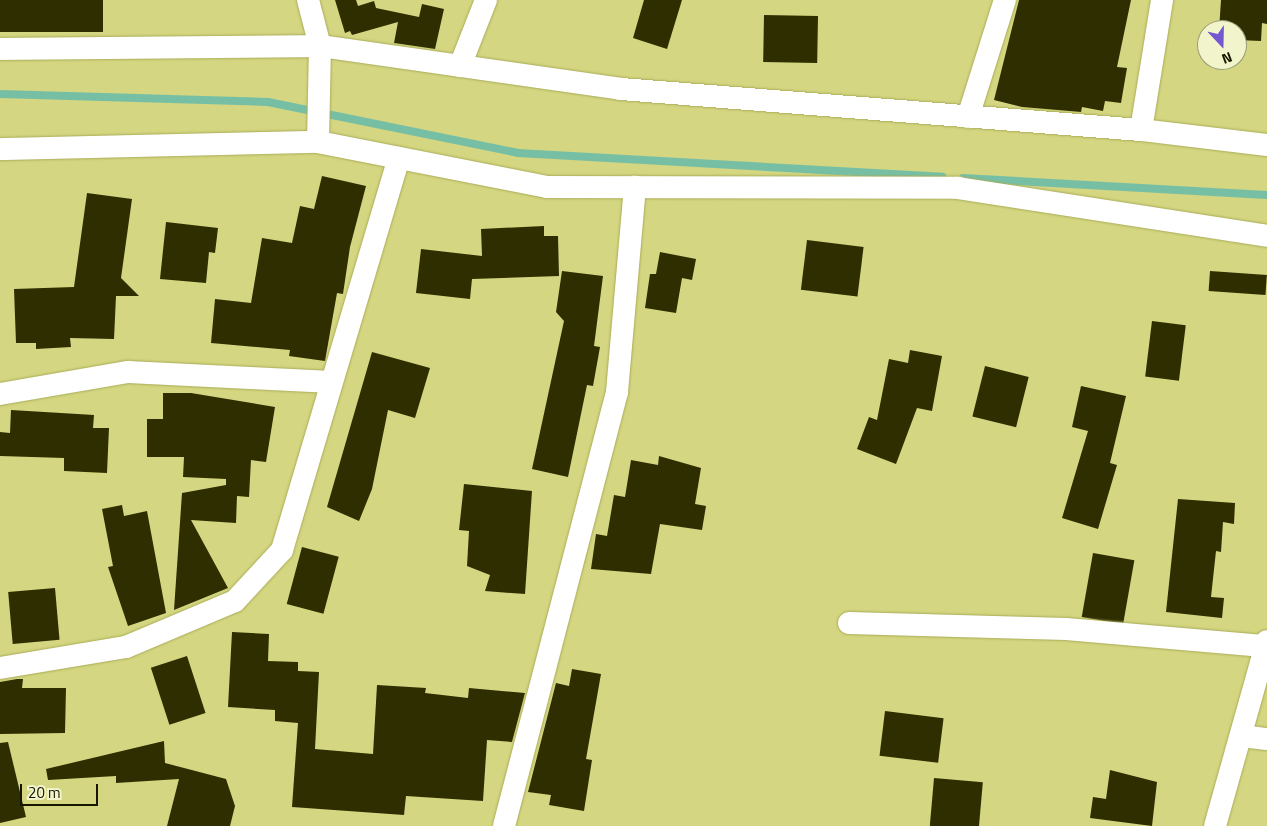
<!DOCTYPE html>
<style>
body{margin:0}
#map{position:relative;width:1267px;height:826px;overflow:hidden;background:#d4d681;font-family:"Titillium Web",sans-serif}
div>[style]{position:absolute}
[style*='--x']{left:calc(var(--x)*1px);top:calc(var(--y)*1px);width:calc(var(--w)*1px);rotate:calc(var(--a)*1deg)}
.stream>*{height:8px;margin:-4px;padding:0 4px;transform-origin:4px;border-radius:4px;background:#76bfa5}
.building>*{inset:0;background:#2f2e00;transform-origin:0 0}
.roads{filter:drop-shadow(0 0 1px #aaac58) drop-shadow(0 0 1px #aaac58)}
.street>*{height:22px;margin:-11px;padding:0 11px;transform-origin:11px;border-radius:11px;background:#fff}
span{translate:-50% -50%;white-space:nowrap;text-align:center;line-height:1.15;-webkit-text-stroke:5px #f2f4cb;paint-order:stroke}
.north{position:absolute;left:1197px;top:20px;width:50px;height:50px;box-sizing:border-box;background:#f2f4cb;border:1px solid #9a9c7a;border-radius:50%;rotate:159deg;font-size:14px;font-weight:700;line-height:20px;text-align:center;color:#171700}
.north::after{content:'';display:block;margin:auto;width:18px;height:22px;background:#7457d1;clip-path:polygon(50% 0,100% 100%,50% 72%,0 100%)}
.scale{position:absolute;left:20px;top:784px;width:78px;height:22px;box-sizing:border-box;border:2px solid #171700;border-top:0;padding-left:6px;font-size:15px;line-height:18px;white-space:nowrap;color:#171700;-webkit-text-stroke:4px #f2f4cb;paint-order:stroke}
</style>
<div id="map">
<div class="stream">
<div style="--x:0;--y:94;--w:268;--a:1.7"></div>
<div style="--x:268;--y:102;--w:255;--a:11.5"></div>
<div style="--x:518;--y:153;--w:425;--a:3.2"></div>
<div style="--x:963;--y:178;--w:304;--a:3.2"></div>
</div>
<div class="building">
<div style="left:0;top:0;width:103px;height:32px"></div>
<div style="clip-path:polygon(335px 0,356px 0,358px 6px,374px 1px,376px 8px,419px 17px,422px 4px,444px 9px,435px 49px,394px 43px,398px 22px,352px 35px,350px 31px,345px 33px)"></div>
<div style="clip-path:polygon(644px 0,682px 0,667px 49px,633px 38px)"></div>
<div style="clip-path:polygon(1019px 0,1131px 0,1117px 67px,1127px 68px,1121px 103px,1105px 101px,1103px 111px,1082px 107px,1081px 112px,1022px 107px,994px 100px)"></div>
<div style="clip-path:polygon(1221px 0,1267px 0,1267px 24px,1262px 23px,1261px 41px,1237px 40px,1237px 30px,1219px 30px)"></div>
<div style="left:764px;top:15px;width:54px;height:47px;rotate:1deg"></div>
<div style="clip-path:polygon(322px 176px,366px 186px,350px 247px,343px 294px,337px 293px,325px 361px,289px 356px,290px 350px,211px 343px,215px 299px,251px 303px,262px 238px,292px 243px,300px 206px,314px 209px)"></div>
<div style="clip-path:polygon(87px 193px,132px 199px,121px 278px,139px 296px,116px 296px,114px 339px,70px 338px,71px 347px,36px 349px,36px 343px,16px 343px,14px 289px,74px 287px)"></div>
<div style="clip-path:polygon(166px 222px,218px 228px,215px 253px,209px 252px,206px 283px,160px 279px)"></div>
<div style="clip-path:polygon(544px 226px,544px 236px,558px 236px,559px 276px,472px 279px,470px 299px,416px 293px,421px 249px,482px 256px,481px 229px)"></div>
<div style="left:807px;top:240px;width:57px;height:50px;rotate:7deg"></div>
<div style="clip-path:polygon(660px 252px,696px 259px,692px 280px,682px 278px,676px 313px,645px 308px,650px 274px,656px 274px)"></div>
<div style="clip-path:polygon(562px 271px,603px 276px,594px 346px,600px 347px,593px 386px,587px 385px,568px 477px,532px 469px,564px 321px,556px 312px)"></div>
<div style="left:1210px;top:271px;width:57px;height:20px;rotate:4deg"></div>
<div style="left:1152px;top:321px;width:34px;height:56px;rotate:7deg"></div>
<div style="clip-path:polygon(910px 350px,942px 356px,932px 411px,917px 408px,896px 464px,857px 449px,869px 417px,877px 420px,889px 359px,908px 363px)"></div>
<div style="clip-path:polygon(372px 352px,430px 368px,415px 418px,388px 410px,372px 489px,359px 521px,327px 507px)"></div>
<div style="left:985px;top:366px;width:45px;height:52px;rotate:14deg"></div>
<div style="clip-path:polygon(1081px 386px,1126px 396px,1110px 463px,1117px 465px,1098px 529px,1062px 518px,1088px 431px,1072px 427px)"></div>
<div style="clip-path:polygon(163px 393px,191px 393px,275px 407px,266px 462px,251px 460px,249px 497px,237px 496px,236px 523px,191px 520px,228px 588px,174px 610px,182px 493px,226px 485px,226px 479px,183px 477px,184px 457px,147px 457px,147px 419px,163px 419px)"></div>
<div style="clip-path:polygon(11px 410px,94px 415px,93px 428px,109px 428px,107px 473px,64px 471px,64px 458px,0 456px,0 432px,10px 433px)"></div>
<div style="clip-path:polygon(659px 456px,701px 468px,695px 504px,706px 506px,702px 530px,660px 524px,651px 574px,591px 569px,596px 534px,607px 536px,614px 495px,625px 497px,631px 460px,658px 465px)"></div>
<div style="clip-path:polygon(464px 484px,532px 491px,525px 594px,485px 591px,490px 575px,467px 566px,469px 531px,459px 530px)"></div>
<div style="clip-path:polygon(1178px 499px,1235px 503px,1234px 524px,1223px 522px,1221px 552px,1216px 551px,1211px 597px,1224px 598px,1222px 618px,1166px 612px)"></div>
<div style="clip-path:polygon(122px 505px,124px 516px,147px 511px,166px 613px,128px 626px,108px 567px,113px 566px,102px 509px)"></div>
<div style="left:302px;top:547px;width:38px;height:59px;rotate:15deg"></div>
<div style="left:1093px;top:553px;width:42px;height:65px;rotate:10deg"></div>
<div style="left:55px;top:588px;width:52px;height:47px;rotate:85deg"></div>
<div style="clip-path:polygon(232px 632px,269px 634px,268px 661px,298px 662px,298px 671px,319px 672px,315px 749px,373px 754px,377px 685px,426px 688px,425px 693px,468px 698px,469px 688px,525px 693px,512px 742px,487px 740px,483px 801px,406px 796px,404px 815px,292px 807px,298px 723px,275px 721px,275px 710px,228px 707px)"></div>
<div style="left:187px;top:656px;width:60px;height:38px;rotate:72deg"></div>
<div style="clip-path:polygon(572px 669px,601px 674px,586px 759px,592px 760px,584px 811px,549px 805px,551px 795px,528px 792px,556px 683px,569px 686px)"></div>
<div style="clip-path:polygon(17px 679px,23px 679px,22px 688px,66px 688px,65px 733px,0 734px,0 682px)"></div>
<div style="left:885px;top:711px;width:59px;height:45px;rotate:7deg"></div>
<div style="clip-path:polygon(164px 741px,165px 763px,226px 779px,235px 806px,230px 826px,167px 826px,179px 779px,116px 783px,116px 776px,48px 780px,46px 769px)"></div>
<div style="clip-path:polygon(8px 742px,26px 817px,0 823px,0 743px)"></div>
<div style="clip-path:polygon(1110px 770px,1157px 782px,1152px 826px,1090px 818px,1093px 797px,1106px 799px)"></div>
<div style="left:934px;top:778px;width:49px;height:48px;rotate:5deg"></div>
</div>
<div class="roads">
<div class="street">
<div style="--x:308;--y:0;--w:48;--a:75.4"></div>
<div style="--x:320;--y:46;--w:96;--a:91.2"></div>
<div style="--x:0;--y:49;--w:320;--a:-0.5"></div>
<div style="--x:320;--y:46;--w:304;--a:8.1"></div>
<div style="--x:621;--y:89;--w:522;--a:4.51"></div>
<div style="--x:1141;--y:130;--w:127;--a:6.8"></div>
<div style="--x:460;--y:66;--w:71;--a:-68.5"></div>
<div style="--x:968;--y:117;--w:123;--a:-72.5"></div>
<div style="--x:1141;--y:130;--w:132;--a:-80.8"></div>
<div style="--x:0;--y:149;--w:318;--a:-1.3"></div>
<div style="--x:318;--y:142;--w:233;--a:11.1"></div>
<div style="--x:547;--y:187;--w:411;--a:0.1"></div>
<div style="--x:958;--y:188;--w:313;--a:8.8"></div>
<div style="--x:0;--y:394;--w:130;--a:-9.8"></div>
<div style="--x:128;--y:372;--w:204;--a:2.8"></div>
<div style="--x:849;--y:623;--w:217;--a:1.6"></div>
<div style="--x:1066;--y:629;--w:201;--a:4.9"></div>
<div style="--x:0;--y:668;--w:128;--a:-9.5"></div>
<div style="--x:126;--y:647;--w:118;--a:-22.9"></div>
<div style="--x:235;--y:601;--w:69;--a:-47.3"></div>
<div style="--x:282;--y:550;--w:409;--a:-73.4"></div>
<div style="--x:1242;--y:736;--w:25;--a:7"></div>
<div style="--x:504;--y:826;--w:448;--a:-75.4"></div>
<div style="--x:617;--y:392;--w:206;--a:-85"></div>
<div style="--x:1215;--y:826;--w:192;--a:-74.3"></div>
</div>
</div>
<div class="north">N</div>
<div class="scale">20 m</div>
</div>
